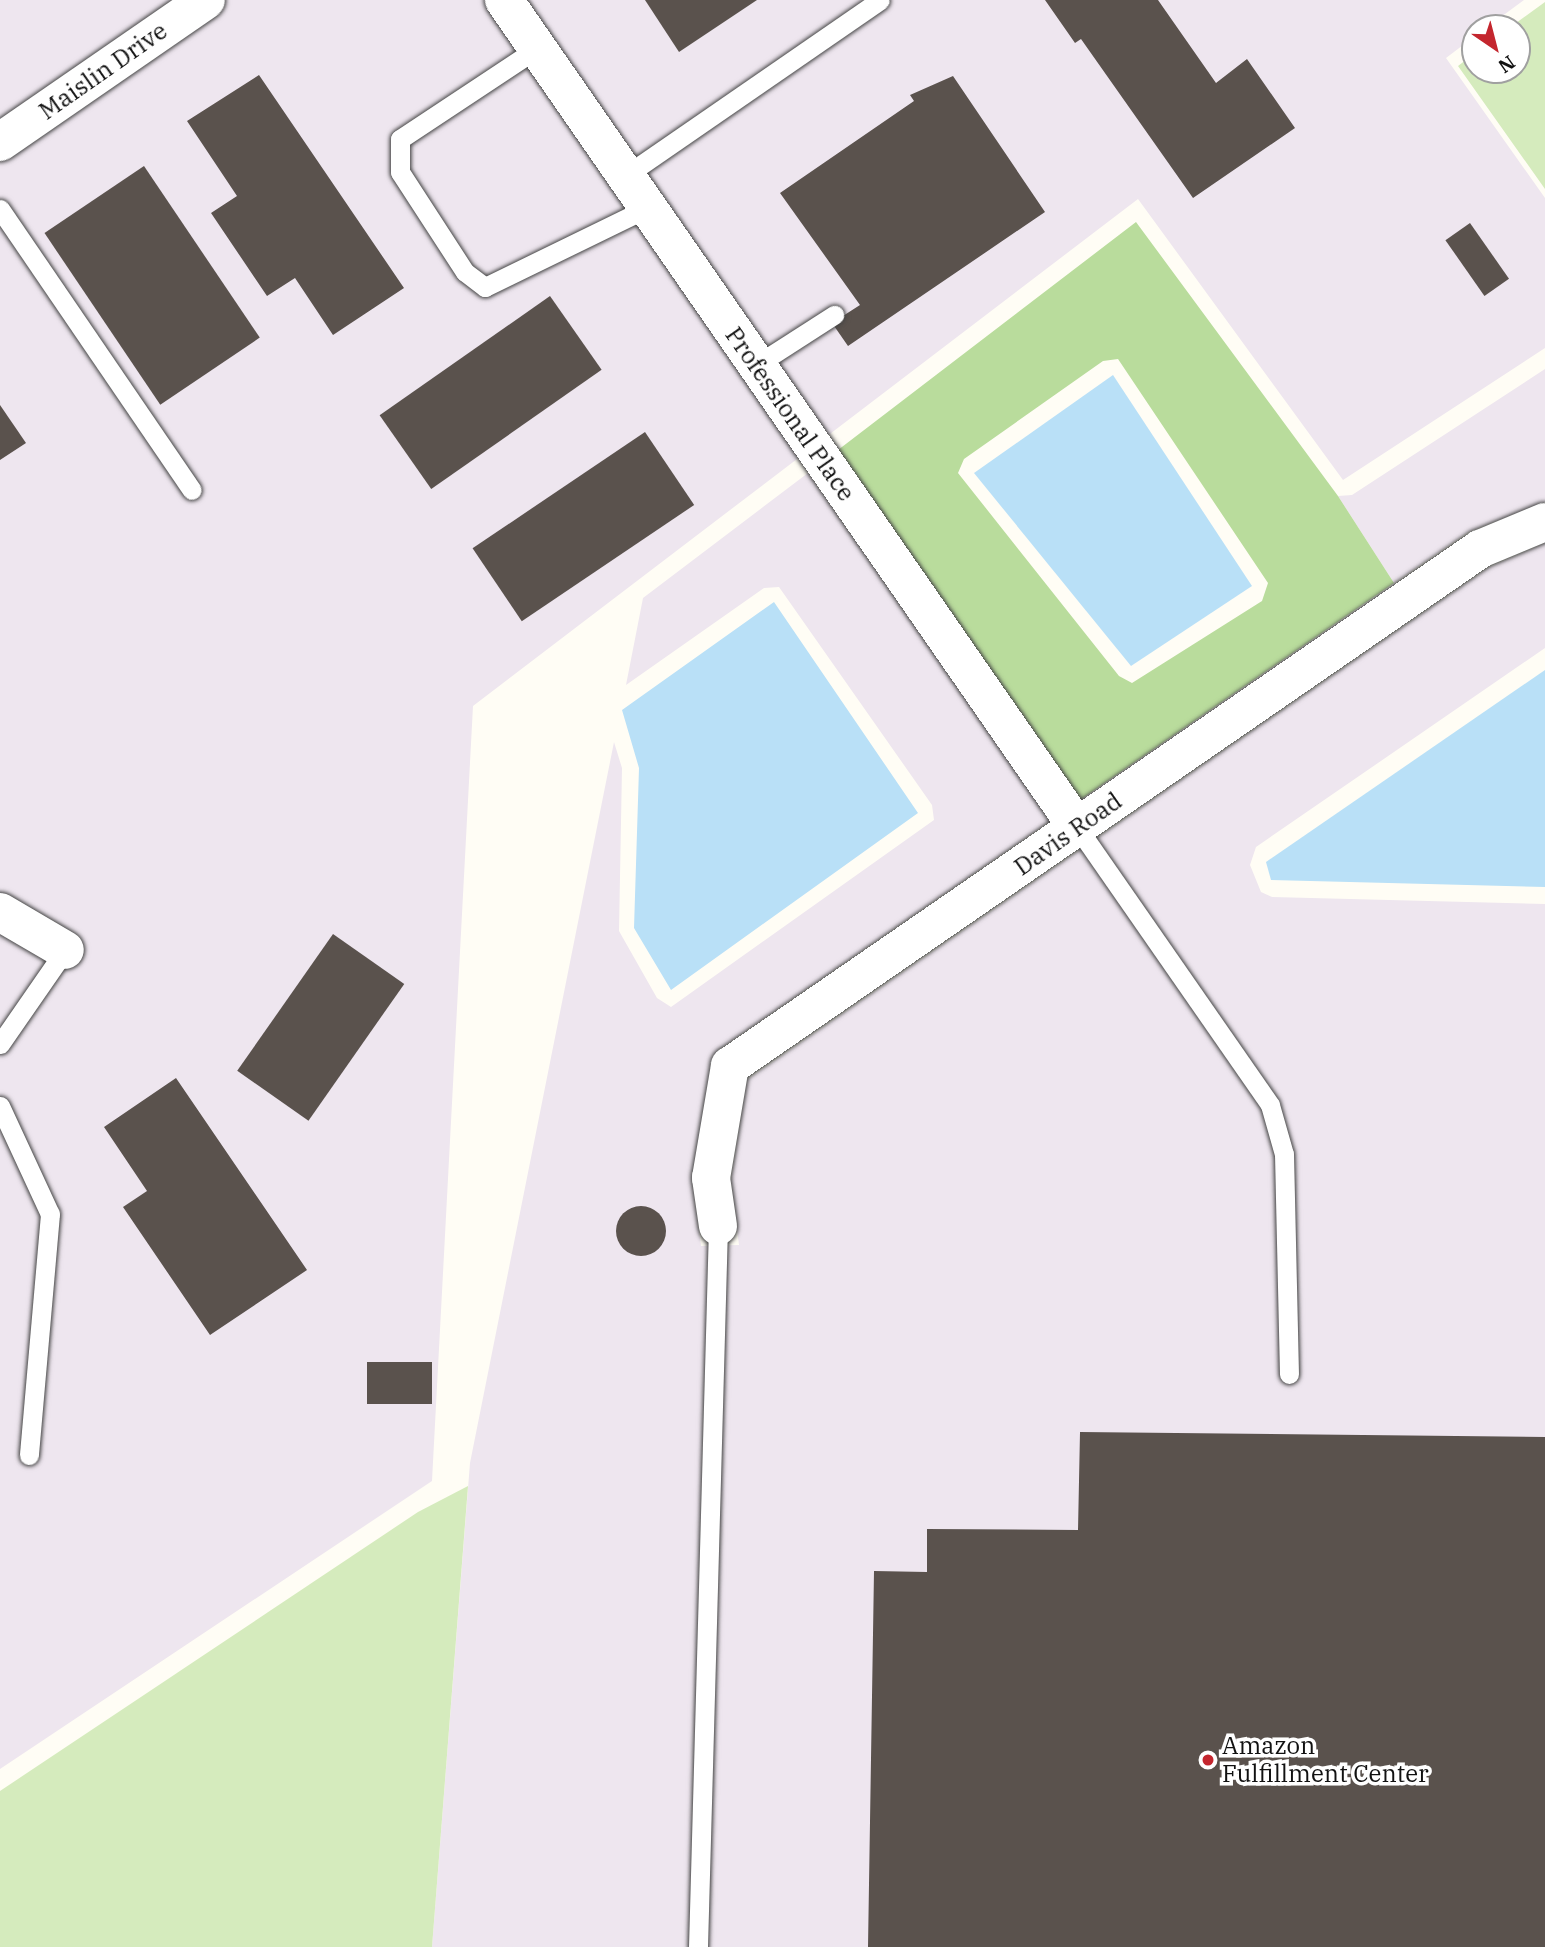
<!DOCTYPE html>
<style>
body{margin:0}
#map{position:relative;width:1545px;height:1947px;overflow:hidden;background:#fffdf5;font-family:"IBM Plex Serif",serif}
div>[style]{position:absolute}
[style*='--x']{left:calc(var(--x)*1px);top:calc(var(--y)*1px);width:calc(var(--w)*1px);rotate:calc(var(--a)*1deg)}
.industrial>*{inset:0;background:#eee6ef}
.green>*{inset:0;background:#d5ebbd}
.forest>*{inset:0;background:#b9dc9c}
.water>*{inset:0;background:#b9e0f7}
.building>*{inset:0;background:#5a524d;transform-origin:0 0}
.round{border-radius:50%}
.roads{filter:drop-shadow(0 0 2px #444) drop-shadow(0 0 2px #444)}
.service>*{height:19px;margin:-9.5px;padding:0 9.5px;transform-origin:9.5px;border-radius:9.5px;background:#fff}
.minor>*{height:38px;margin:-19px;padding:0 19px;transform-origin:19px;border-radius:19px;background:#fff}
.dots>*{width:19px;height:19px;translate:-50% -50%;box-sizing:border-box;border:4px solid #fff;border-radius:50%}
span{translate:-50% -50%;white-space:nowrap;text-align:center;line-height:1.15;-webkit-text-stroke:7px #fff;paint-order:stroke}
.street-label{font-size:24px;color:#111}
.poi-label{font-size:24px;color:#111}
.left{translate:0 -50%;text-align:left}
.north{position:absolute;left:1461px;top:14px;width:70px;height:70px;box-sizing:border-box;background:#fff;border:2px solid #a0a0a0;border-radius:50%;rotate:145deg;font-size:19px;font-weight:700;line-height:28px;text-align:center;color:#111}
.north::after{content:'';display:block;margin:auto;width:24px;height:32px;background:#c4262e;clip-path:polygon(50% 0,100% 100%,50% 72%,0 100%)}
</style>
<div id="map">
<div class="industrial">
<div style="clip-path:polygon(0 0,1524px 0,1486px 28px,1475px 28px,1475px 36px,1446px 58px,1545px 198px,1545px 348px,1343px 480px,1138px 199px,473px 706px,432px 1481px,0 1769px)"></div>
<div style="clip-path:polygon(1545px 369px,1545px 502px,1468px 532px,1394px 583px,1338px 496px,1352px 495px)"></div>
<div style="clip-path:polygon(808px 473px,1050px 821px,718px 1050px,692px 1178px,701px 1246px,739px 1245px,731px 1180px,747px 1080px,1490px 567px,1545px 543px,1545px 648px,1256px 847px,1250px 865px,1261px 892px,1272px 897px,1545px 904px,1545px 1947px,432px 1947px,470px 1463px,614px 742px,622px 768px,619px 931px,657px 998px,671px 1007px,934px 820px,932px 805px,779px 587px,764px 588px,626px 685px,643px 598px)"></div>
</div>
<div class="green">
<div style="clip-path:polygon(1545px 2px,1545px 189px,1458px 66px,1475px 53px,1475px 70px,1517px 70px,1517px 28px,1509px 28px)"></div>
<div style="clip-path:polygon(468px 1486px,432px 1947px,0 1947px,0 1791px,418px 1512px)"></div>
</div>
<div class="forest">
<div style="clip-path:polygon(evenodd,1136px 222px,1338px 496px,1394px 583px,1080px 800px,838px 450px,1136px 222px,1118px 359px,1268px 583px,1262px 601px,1132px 683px,1119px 676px,958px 473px,964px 459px,1103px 361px,1118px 359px)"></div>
</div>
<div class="water">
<div style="clip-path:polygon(1113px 375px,1252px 586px,1131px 666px,974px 473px)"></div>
<div style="clip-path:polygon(774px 602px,918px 813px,671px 990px,634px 928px,639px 768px,622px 710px)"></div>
<div style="clip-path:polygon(1545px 670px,1545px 887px,1271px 880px,1266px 862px)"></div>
</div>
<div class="building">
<div style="clip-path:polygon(645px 0,757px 0,679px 52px)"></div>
<div style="clip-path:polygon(1045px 0,1158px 0,1216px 83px,1247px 59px,1295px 128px,1193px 198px,1081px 39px,1075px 43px)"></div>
<div style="clip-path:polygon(259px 75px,404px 288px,333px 335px,295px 278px,267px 296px,211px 213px,237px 196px,187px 121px)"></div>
<div style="clip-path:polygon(953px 76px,1045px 212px,848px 346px,832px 323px,860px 305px,780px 193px,914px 101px,910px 95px)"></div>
<div style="left:144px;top:166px;width:207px;height:120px;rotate:56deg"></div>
<div style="left:1470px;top:223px;width:68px;height:30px;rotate:55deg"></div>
<div style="left:550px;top:296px;width:90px;height:208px;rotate:55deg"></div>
<div style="clip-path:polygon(0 405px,26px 443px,0 460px)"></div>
<div style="left:645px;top:432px;width:88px;height:208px;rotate:56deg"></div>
<div style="left:333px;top:934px;width:87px;height:167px;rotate:35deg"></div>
<div style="clip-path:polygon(176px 1078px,307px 1270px,210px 1335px,123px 1207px,147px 1191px,104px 1127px)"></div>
<div class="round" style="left:616px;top:1206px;width:50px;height:50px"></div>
<div style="left:367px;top:1362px;width:65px;height:42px"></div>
<div style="clip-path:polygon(1080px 1432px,1545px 1437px,1545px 1947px,868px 1947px,874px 1571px,927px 1572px,927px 1529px,1078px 1530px)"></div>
</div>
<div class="roads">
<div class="service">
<div style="--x:536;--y:49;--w:163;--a:146.5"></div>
<div style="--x:400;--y:139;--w:33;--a:90"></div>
<div style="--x:400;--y:172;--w:119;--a:57"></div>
<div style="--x:465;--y:272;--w:25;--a:37"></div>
<div style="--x:485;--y:287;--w:178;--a:-26"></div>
<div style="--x:622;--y:178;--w:313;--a:-34.6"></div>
<div style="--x:0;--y:209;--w:340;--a:55.7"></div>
<div style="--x:756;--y:365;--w:93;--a:-32.7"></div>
<div style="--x:1077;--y:827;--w:338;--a:55.2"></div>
<div style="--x:1270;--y:1105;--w:51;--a:74.1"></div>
<div style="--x:1284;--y:1154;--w:220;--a:88.7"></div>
<div style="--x:0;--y:1044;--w:114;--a:-55.3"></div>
<div style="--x:0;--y:1106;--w:119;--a:65.2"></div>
<div style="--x:50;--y:1214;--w:242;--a:95"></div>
<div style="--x:698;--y:1947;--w:721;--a:-88.41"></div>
</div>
<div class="minor">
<div style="--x:504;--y:0;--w:1006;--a:55.28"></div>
<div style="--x:0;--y:142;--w:250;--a:-34.6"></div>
<div style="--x:0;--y:912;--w:75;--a:30.3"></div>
<div style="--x:718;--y:1226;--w:49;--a:-98.3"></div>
<div style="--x:711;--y:1178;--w:114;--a:-80.4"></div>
<div style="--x:730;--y:1066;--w:911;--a:-34.58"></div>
<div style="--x:1480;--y:549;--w:70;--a:-22.6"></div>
</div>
</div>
<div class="dots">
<div style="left:1208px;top:1760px;background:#c4262e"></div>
</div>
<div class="street-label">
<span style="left:103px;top:71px;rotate:-35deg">Maislin Drive</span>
<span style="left:790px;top:414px;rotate:55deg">Professional Place</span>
<span style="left:1068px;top:834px;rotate:-35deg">Davis Road</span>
</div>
<div class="poi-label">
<span class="left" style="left:1222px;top:1760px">Amazon<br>Fulfillment Center</span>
</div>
<div class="north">N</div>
</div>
